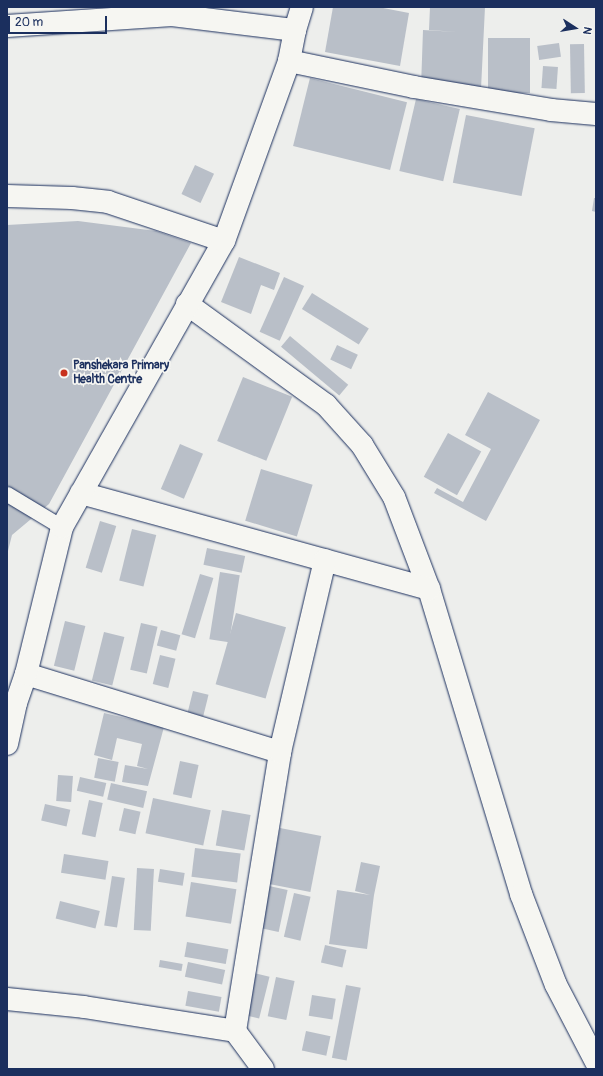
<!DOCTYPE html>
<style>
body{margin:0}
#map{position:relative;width:603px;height:1076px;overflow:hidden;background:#edeeec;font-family:Pangolin,sans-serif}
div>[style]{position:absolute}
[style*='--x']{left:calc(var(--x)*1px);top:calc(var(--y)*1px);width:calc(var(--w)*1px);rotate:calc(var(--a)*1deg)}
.building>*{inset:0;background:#b9bfc8;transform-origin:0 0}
.roads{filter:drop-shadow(0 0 1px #1b2f5e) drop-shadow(0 0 1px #1b2f5e)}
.service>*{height:15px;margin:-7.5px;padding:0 7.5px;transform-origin:7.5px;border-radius:7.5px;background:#f6f6f2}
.minor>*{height:22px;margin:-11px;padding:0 11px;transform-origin:11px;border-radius:11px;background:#f6f6f2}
.dots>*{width:11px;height:11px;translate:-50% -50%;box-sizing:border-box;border:2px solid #f6f6f2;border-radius:50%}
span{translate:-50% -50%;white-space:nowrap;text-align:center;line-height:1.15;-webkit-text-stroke:3.5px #f6f6f2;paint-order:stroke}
.poi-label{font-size:12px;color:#1b2f5e;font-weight:700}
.left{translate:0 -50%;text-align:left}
.frame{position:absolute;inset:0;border:8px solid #1b2f5e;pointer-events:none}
.north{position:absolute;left:555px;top:8px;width:40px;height:40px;-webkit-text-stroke:3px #f6f6f2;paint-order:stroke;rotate:102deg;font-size:11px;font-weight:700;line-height:16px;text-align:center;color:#1b2f5e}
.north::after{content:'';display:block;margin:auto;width:14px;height:18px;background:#1b2f5e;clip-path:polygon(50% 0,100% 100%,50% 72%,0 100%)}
.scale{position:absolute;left:8px;top:16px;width:99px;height:18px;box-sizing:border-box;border:2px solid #1b2f5e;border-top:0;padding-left:5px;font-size:12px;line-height:14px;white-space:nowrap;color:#1b2f5e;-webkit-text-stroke:3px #f6f6f2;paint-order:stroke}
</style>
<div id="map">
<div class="building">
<div style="clip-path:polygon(333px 7px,378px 7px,409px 13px,400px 66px,325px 52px)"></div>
<div style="clip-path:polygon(430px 7px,485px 7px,481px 89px,421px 87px,423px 30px,457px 32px,429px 30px)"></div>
<div style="left:488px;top:38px;width:42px;height:55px"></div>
<div style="left:559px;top:43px;width:14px;height:22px;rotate:82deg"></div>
<div style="left:584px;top:44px;width:49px;height:14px;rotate:89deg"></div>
<div style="left:543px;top:66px;width:15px;height:22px;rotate:4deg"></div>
<div style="left:310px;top:78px;width:100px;height:70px;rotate:14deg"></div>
<div style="left:416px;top:99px;width:45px;height:74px;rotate:13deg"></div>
<div style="left:466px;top:115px;width:70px;height:69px;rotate:11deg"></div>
<div style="left:195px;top:165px;width:21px;height:32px;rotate:25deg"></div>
<div style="clip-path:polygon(594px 198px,596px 198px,596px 212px,592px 211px)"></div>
<div style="clip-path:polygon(78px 221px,156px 231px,191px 243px,49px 504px,12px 535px,7px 555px,7px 225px)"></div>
<div style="clip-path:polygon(239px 257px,280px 273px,274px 290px,261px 285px,251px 314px,221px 302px)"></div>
<div style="left:284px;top:277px;width:22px;height:60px;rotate:24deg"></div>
<div style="left:312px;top:293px;width:67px;height:19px;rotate:32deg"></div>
<div style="left:290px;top:336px;width:76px;height:14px;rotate:40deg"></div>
<div style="left:337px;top:345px;width:23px;height:16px;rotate:25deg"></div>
<div style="left:243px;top:377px;width:53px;height:69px;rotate:22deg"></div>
<div style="clip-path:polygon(488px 392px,540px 420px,486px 521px,434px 493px,437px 488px,463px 502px,491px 449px,465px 435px)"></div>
<div style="left:448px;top:433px;width:38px;height:50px;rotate:29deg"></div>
<div style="left:180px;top:444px;width:25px;height:49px;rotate:23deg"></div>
<div style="left:261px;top:469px;width:54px;height:54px;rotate:17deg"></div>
<div style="left:100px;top:521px;width:17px;height:49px;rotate:17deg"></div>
<div style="left:132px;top:529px;width:25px;height:53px;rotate:14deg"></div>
<div style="left:207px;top:548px;width:39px;height:17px;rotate:12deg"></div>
<div style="left:220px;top:572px;width:20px;height:68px;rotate:9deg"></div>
<div style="left:200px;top:574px;width:14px;height:63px;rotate:17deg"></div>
<div style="left:236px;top:613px;width:52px;height:74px;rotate:16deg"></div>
<div style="left:65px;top:621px;width:21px;height:46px;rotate:14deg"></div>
<div style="left:141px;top:623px;width:17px;height:48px;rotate:13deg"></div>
<div style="left:161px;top:630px;width:20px;height:16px;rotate:15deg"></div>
<div style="left:104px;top:632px;width:21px;height:50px;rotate:14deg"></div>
<div style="left:160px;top:655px;width:16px;height:30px;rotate:14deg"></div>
<div style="left:193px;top:691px;width:16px;height:22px;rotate:14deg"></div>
<div style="clip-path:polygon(104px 713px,164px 727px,148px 786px,122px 782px,125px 765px,148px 769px,137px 766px,142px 744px,117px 738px,112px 760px,94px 755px)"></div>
<div style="left:98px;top:758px;width:21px;height:20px;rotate:11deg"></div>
<div style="left:180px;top:761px;width:19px;height:34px;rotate:12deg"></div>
<div style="left:58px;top:775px;width:15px;height:26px;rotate:4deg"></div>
<div style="left:80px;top:777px;width:27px;height:14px;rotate:13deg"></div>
<div style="left:111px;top:783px;width:37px;height:17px;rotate:13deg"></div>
<div style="left:153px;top:798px;width:59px;height:36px;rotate:12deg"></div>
<div style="left:89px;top:800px;width:14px;height:35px;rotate:12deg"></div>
<div style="left:45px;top:804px;width:26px;height:17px;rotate:13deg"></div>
<div style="left:124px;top:808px;width:17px;height:23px;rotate:13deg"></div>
<div style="left:222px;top:810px;width:29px;height:36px;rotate:10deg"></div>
<div style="left:280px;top:828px;width:42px;height:57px;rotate:11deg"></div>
<div style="left:195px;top:848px;width:46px;height:29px;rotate:7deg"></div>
<div style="left:64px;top:854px;width:45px;height:19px;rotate:9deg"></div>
<div style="clip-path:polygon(361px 862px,380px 866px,374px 895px,367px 949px,329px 944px,337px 890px,370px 895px,355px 891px)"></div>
<div style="left:137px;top:868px;width:17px;height:62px;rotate:3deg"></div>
<div style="left:160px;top:869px;width:25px;height:13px;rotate:9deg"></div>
<div style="left:112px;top:876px;width:13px;height:50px;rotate:9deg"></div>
<div style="left:191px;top:882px;width:46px;height:35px;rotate:9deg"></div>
<div style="left:269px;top:886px;width:19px;height:43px;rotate:12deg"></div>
<div style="left:294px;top:893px;width:17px;height:45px;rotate:13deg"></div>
<div style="left:60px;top:901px;width:41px;height:18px;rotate:14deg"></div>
<div style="left:187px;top:942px;width:42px;height:15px;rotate:10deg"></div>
<div style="left:325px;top:945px;width:22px;height:18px;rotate:13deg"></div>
<div style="left:160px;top:960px;width:23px;height:7px;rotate:10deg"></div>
<div style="left:188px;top:962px;width:38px;height:15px;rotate:12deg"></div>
<div style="left:254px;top:973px;width:16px;height:43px;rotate:14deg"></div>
<div style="left:276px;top:977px;width:19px;height:40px;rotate:12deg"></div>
<div style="left:346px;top:985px;width:15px;height:74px;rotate:11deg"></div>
<div style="left:188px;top:991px;width:34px;height:15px;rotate:10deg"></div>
<div style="left:312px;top:995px;width:24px;height:21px;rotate:9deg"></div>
<div style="left:306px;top:1031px;width:25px;height:20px;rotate:12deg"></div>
</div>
<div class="roads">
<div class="service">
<div style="--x:7;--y:494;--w:64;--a:31"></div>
</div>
<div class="minor">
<div style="--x:7;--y:26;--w:165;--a:-3.8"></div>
<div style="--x:172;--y:15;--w:124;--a:7"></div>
<div style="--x:289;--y:61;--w:128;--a:11.7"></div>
<div style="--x:414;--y:87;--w:139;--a:9.5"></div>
<div style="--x:551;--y:110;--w:45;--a:5.1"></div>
<div style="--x:7;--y:196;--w:65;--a:1.8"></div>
<div style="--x:72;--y:198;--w:36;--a:6"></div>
<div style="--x:108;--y:202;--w:122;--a:18.6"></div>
<div style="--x:187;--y:304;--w:172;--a:36"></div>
<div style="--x:326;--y:405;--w:54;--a:48"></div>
<div style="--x:362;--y:445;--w:61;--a:58.4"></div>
<div style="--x:394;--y:497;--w:98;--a:69.2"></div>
<div style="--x:429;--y:589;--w:319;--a:73.2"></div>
<div style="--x:521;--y:894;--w:97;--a:69"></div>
<div style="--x:556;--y:985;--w:87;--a:62.5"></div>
<div style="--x:81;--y:493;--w:361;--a:15.4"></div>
<div style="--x:26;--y:674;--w:266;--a:17.1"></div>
<div style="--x:7;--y:744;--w:42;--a:-77.6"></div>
<div style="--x:16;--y:703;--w:31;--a:-71"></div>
<div style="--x:26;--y:674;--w:151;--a:-76.2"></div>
<div style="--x:62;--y:527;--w:329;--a:-60.5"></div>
<div style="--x:224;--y:241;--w:191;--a:-70.1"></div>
<div style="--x:289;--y:61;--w:32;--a:-79"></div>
<div style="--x:295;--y:30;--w:24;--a:-73"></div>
<div style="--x:7;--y:999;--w:77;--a:5.9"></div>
<div style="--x:84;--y:1007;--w:153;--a:9"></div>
<div style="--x:235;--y:1031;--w:47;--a:53.6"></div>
<div style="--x:235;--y:1031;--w:283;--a:-80.8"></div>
<div style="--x:280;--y:752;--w:197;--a:-76.8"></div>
</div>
</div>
<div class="dots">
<div style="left:64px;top:373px;background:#c8321e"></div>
</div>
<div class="poi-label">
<span class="left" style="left:73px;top:373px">Panshekara Primary<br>Health Centre</span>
</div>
<div class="frame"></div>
<div class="north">N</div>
<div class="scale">20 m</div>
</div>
